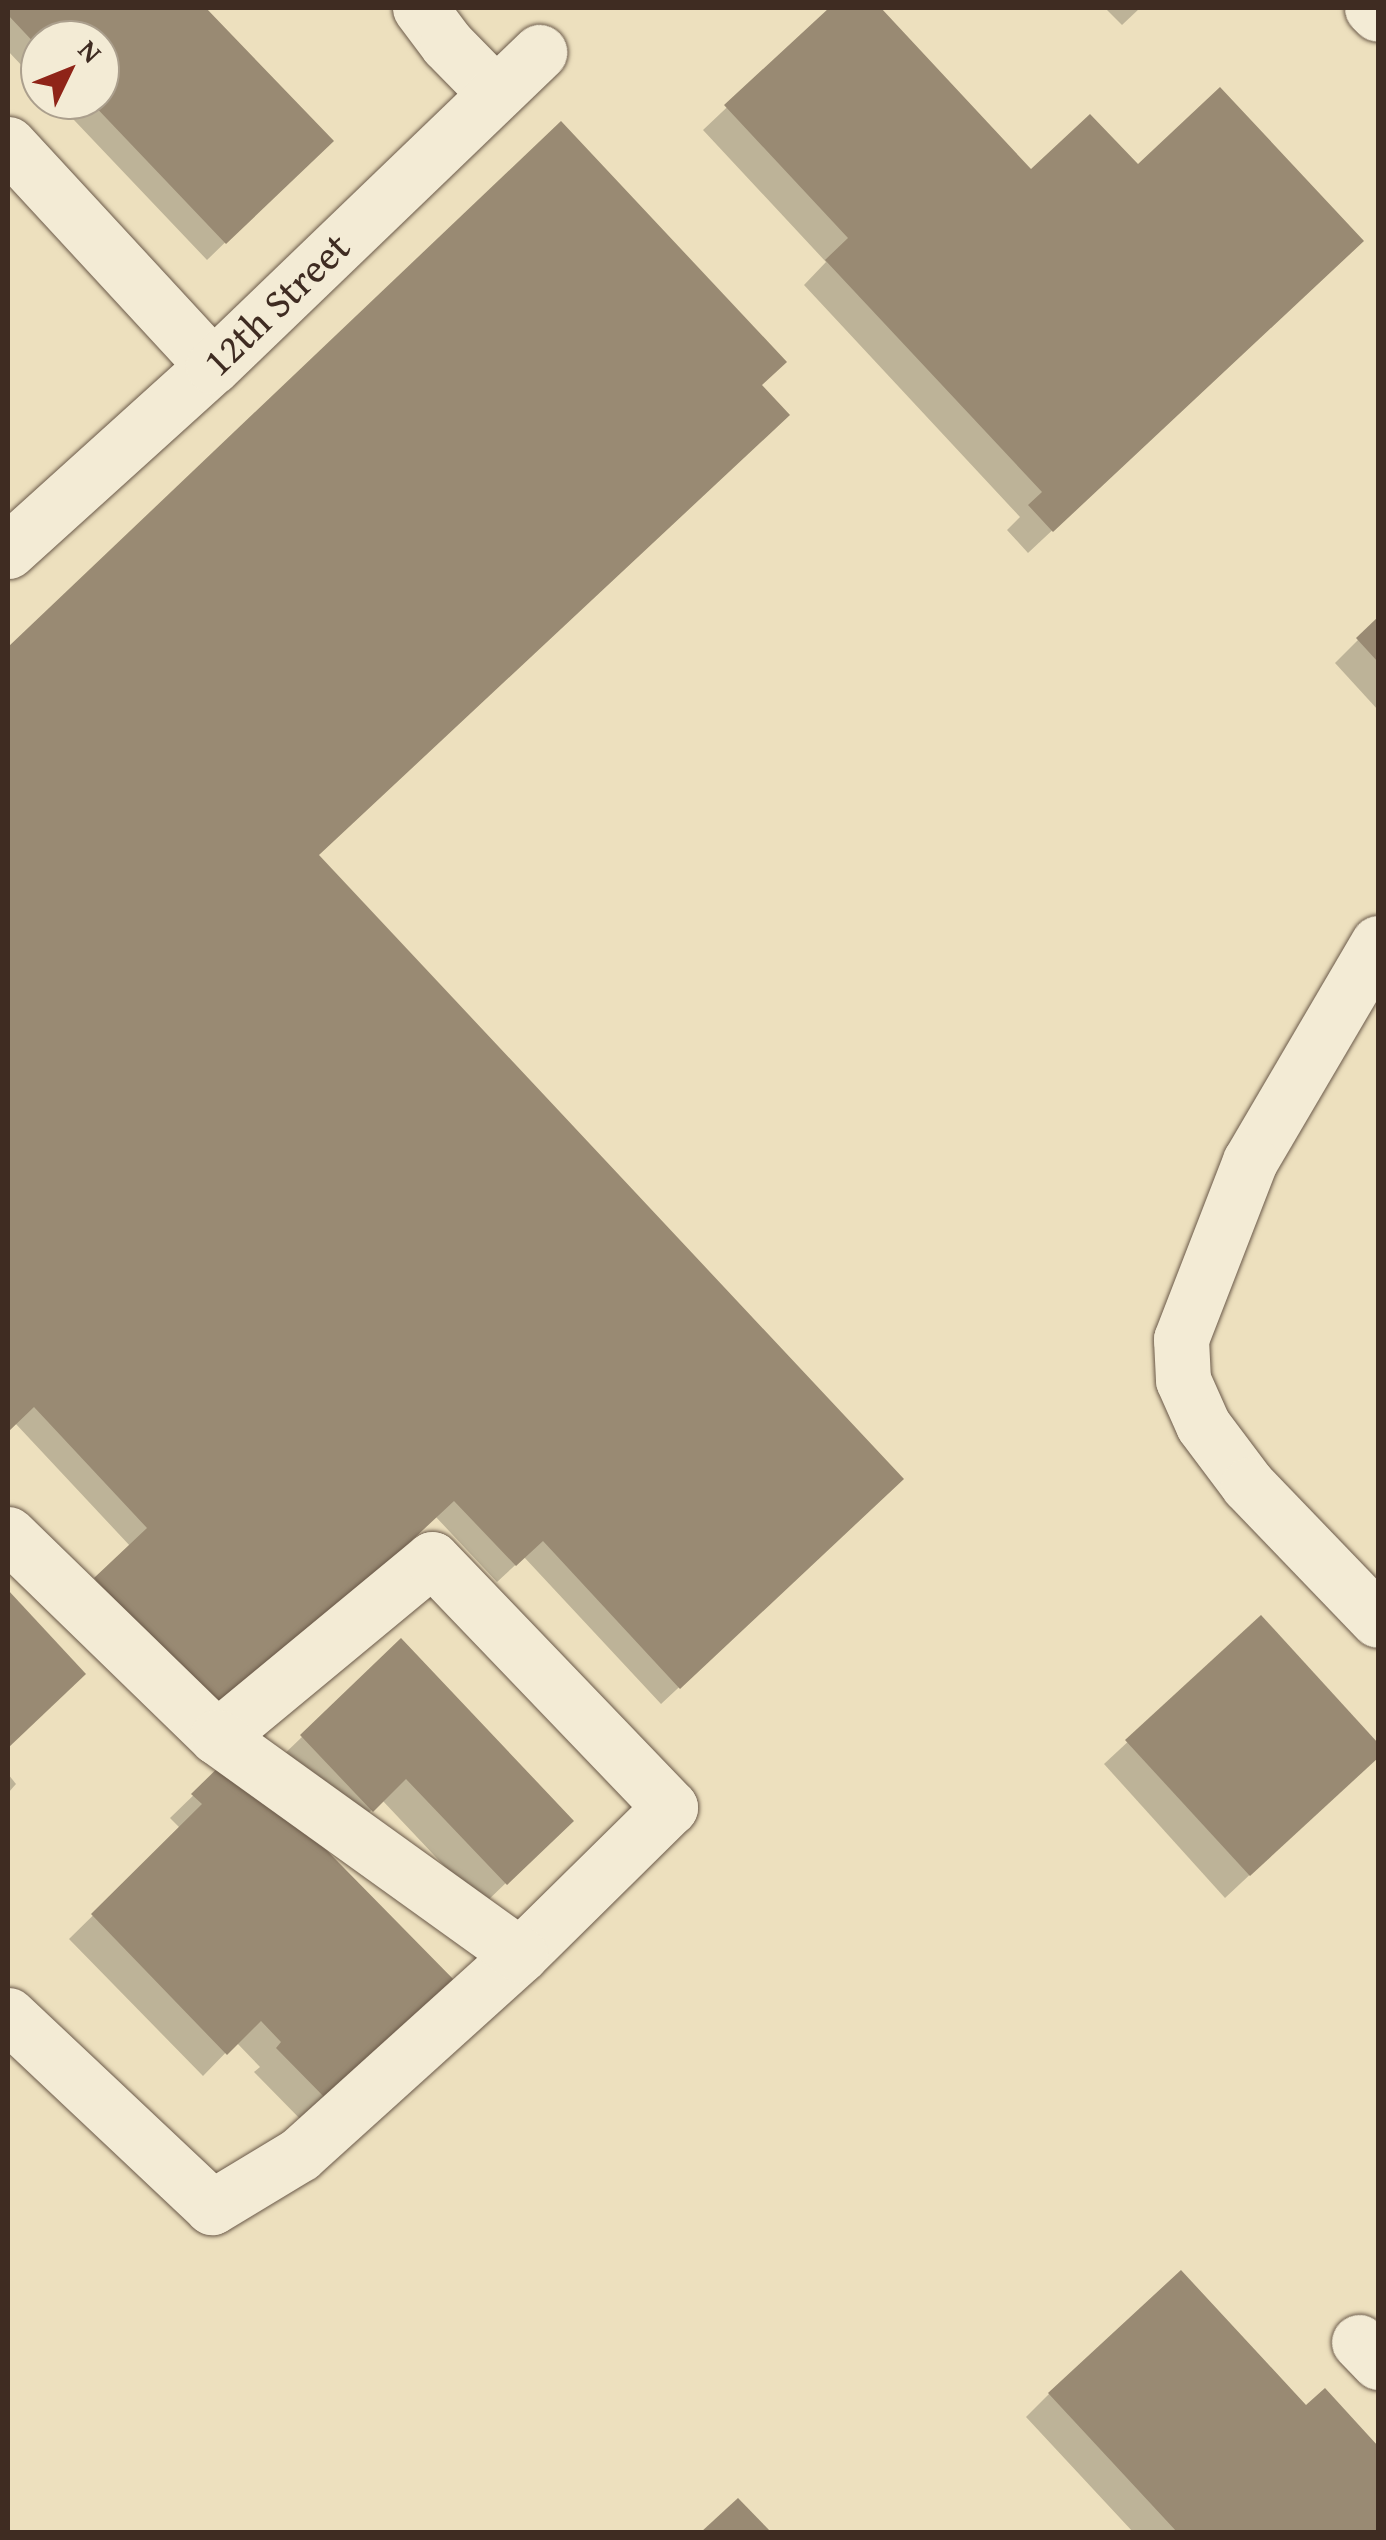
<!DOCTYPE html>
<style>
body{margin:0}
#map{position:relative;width:1386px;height:2540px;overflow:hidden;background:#ede0be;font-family:"Gentium Book Plus",serif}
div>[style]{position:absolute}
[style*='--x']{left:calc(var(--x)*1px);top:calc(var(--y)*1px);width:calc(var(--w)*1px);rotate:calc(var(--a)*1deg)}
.shadow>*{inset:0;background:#0003}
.building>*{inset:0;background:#998a73}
.roads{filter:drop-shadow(0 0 2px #6a5949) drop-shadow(0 0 2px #6a5949)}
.minor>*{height:55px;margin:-27.5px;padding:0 27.5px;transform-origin:27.5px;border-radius:27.5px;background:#f3ebd5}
span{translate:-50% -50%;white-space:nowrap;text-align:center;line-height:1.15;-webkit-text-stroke:8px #f3ebd5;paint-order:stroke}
.street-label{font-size:40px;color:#3f2c22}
.frame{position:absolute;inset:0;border:10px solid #3f2c22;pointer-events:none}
.north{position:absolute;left:20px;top:20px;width:100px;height:100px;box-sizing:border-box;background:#f3ebd5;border:2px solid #ab9f8d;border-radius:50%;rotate:47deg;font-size:28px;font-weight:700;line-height:40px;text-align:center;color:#3f2c22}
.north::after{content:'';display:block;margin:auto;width:35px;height:45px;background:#8f2418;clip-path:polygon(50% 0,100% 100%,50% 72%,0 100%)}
</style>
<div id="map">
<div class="shadow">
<div style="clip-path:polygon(8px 8px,203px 8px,330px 141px,207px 260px,55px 100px,100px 100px,100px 40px,40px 40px,40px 85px,8px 51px)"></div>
<div style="clip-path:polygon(832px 8px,877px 8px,1031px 172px,1137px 168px,1337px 264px,1028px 553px,1007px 530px,1020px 517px,804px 285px,826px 262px,703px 130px)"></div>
<div style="clip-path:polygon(1105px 8px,1140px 8px,1122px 25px)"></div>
<div style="clip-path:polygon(561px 124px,316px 855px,883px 1497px,661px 1704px,524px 1557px,497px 1582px,435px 1516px,205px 1732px,78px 1597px,131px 1547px,15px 1423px,8px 1430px,8px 650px)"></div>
<div style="clip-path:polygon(1378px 620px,1378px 710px,1335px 663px)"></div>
<div style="clip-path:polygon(8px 1594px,83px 1674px,8px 1746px)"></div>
<div style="clip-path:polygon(1261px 1618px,1378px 1747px,1378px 1755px,1225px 1898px,1104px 1764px)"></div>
<div style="clip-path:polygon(401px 1642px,571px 1820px,482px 1906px,382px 1800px,348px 1833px,278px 1760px)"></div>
<div style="clip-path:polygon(232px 1758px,454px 1984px,308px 2127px,254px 2072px,260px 2067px,236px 2042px,203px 2076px,69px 1939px,181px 1829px,170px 1818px)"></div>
<div style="clip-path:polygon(8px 1774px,16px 1784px,8px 1793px)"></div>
<div style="clip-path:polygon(1324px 2391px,1378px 2450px,1378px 2532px,1133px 2532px,1026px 2417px,1049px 2394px,1306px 2409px)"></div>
</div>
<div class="building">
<div style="clip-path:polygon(8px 8px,206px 8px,334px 141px,226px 244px,89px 100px,100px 100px,100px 40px,40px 40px,40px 49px,8px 15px)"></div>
<div style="clip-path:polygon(829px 8px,881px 8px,1031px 169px,1090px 114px,1138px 164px,1220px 87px,1364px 241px,1053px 532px,1028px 505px,1042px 492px,825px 260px,848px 238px,724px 105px)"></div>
<div style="clip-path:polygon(561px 121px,787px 362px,762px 385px,790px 415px,319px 855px,904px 1479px,680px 1689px,543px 1541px,516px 1566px,454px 1501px,224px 1716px,94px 1578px,147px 1528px,34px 1407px,8px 1432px,8px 647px)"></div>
<div style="clip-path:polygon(1378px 617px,1378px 662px,1356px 638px)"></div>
<div style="clip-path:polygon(8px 1590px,86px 1674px,8px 1748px)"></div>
<div style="clip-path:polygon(1261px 1615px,1378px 1743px,1378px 1758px,1250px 1876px,1125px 1740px)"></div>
<div style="clip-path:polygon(401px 1638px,574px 1821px,507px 1885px,406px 1779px,373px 1812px,300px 1735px)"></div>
<div style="clip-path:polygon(232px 1754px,458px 1984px,333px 2106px,276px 2048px,281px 2042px,261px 2021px,227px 2055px,91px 1914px,202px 1804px,191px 1794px)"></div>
<div style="clip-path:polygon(1181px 2270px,1306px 2405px,1325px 2388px,1378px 2446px,1378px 2532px,1177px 2532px,1048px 2393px)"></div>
<div style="clip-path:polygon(738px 2498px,771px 2532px,701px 2532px)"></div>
</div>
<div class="roads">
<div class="minor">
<div style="--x:420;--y:8;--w:45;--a:53.1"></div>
<div style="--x:447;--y:44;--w:69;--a:45.6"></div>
<div style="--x:1372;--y:8;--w:8;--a:45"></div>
<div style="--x:8;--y:144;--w:302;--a:47.3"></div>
<div style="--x:8;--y:551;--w:276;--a:-42.1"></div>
<div style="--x:213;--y:366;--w:453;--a:-43.9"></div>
<div style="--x:1378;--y:943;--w:253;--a:120.4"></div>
<div style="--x:1250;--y:1161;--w:191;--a:111.2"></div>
<div style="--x:1181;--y:1339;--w:41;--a:87.2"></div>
<div style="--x:1183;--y:1380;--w:49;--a:66"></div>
<div style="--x:1203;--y:1425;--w:75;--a:53.1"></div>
<div style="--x:1248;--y:1485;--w:187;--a:46.1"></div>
<div style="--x:8;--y:1534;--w:291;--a:44.2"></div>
<div style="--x:217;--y:1737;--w:279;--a:-39.6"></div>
<div style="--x:432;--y:1559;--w:344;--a:46.2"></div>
<div style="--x:670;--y:1807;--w:211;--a:135.4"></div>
<div style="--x:520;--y:1955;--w:297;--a:137.9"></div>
<div style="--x:300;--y:2154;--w:103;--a:148.9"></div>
<div style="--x:212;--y:2207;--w:280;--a:-136.7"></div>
<div style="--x:217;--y:1737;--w:373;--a:35.7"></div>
<div style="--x:1359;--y:2342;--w:28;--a:46"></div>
</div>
</div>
<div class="street-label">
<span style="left:276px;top:304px;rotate:-44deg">12th Street</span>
</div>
<div class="frame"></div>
<div class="north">N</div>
</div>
